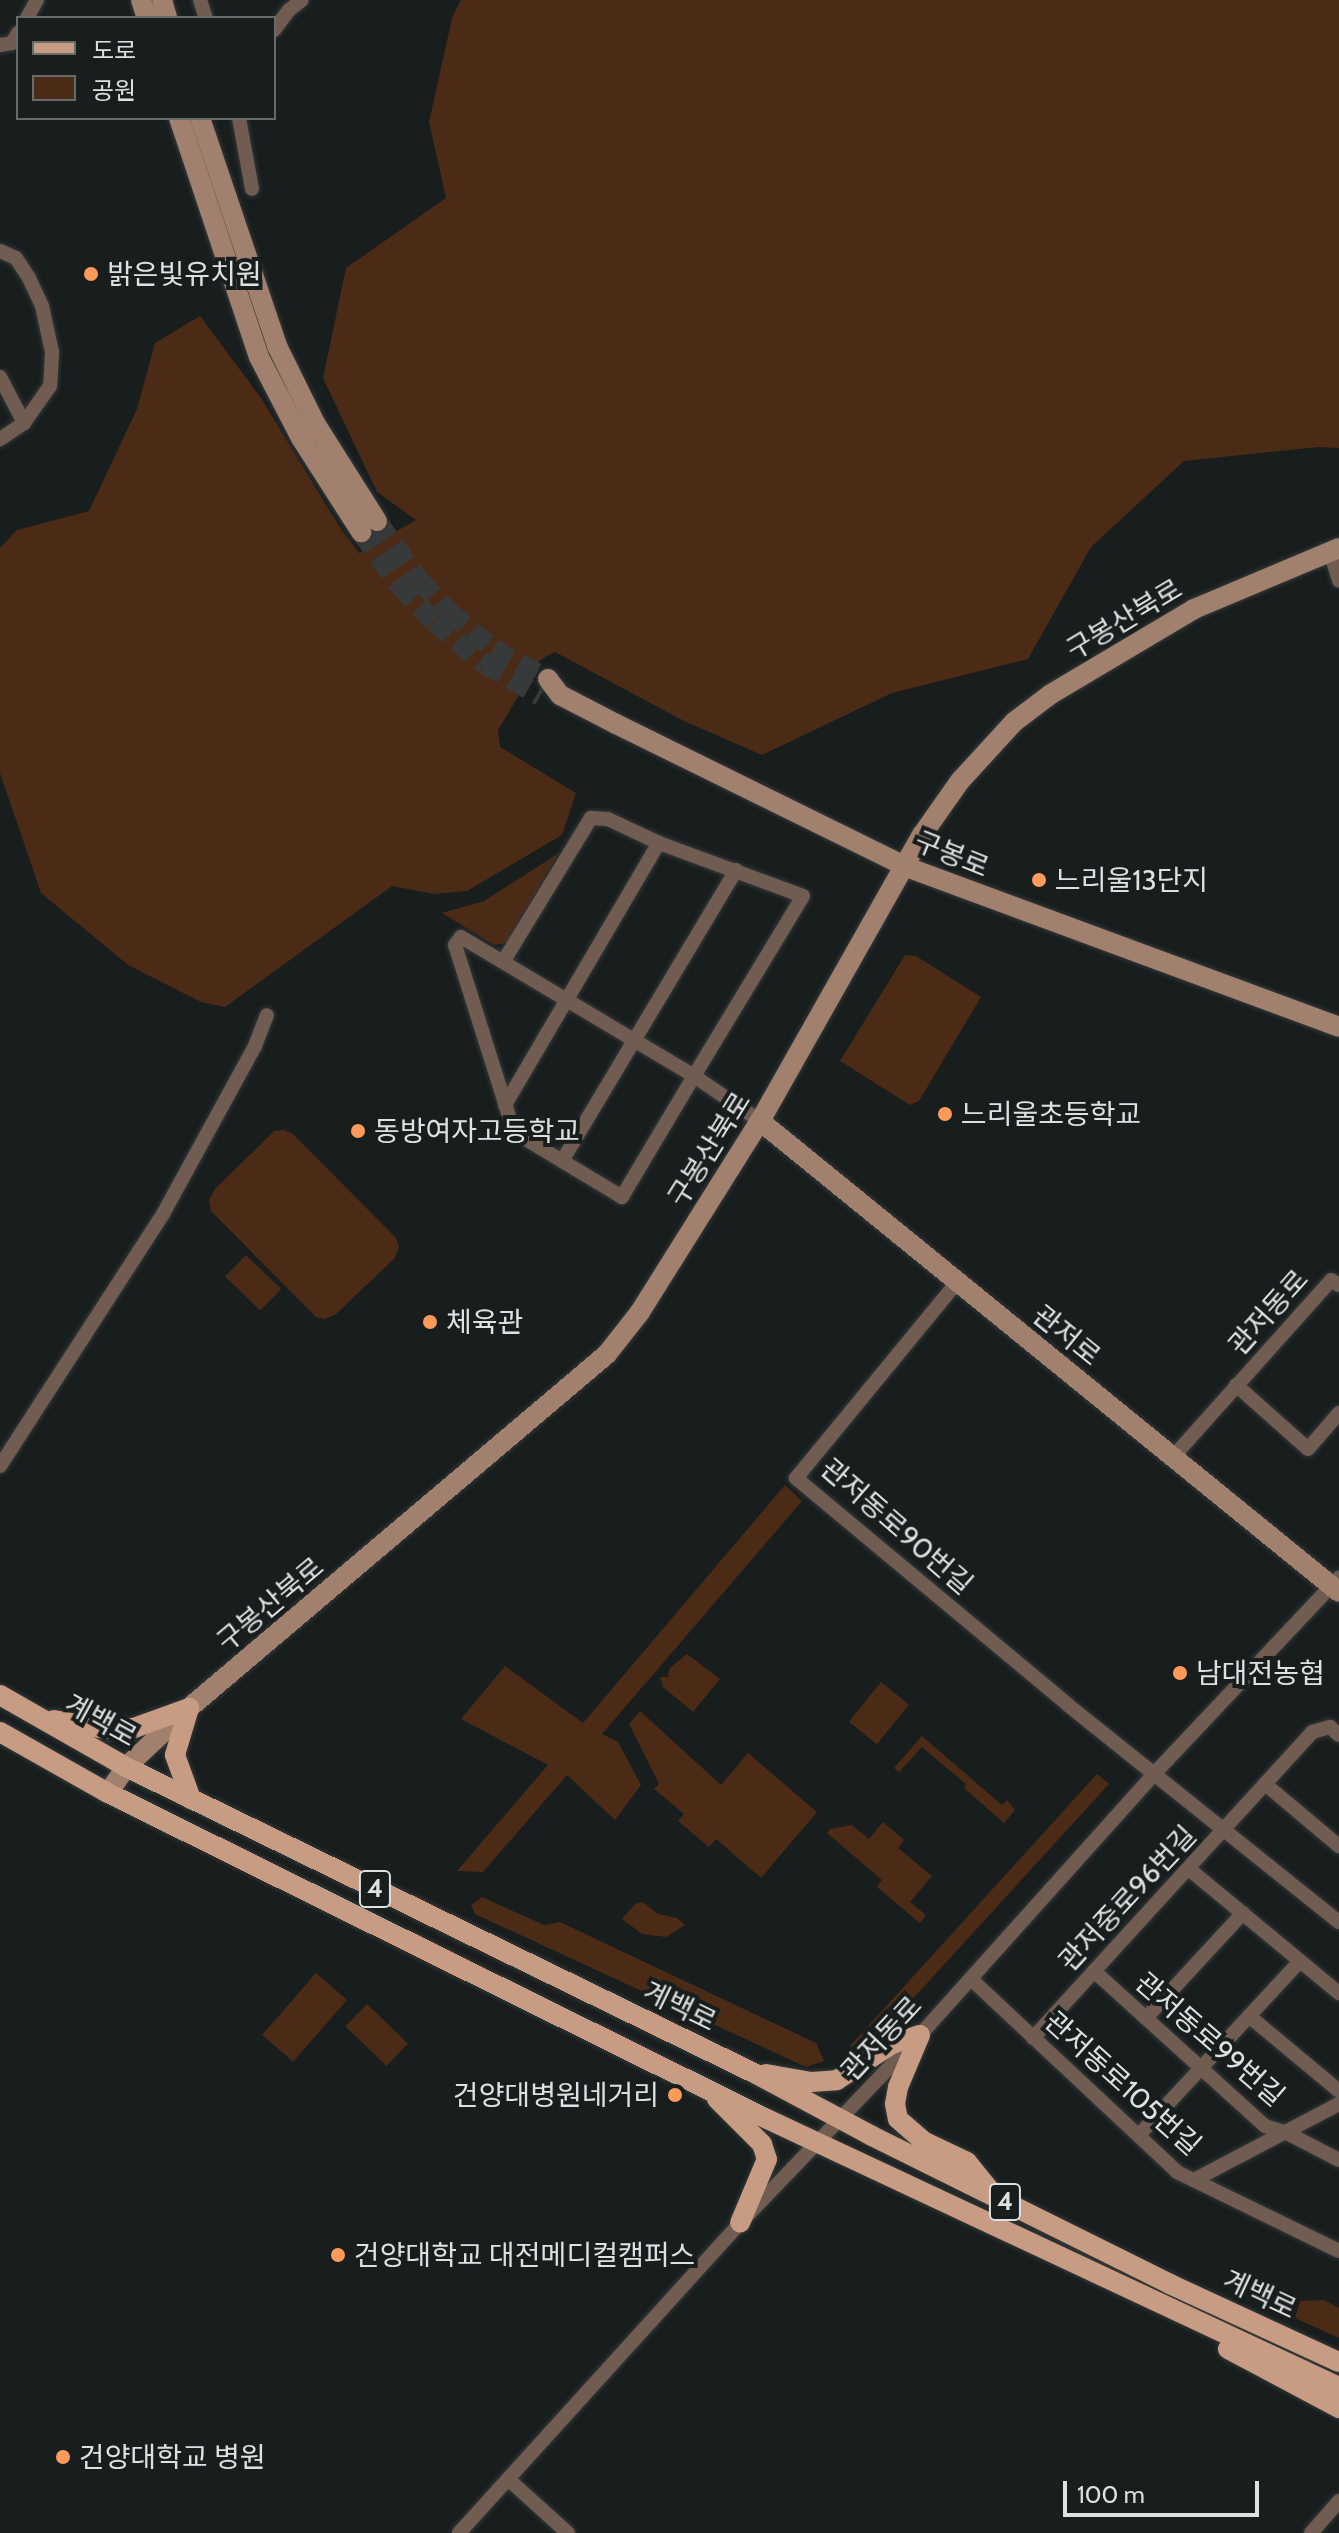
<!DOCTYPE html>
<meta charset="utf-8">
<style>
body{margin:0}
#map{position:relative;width:1339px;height:2533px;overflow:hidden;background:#181d1e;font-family:Cabin,"Noto Sans KR",sans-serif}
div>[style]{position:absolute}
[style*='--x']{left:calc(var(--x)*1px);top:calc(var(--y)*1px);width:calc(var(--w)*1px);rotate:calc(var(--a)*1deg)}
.green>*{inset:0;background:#4c2b16;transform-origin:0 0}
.secondary-tunnel>*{height:20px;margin-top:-10px;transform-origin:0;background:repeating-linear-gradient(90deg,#363a3b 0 20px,transparent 0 30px)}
.roads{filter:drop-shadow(0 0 2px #343839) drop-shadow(0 0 2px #343839)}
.street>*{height:14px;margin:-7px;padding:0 7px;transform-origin:7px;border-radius:7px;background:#705c50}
.secondary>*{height:20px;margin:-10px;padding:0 10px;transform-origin:10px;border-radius:10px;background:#a1806d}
.primary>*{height:20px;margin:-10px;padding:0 10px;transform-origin:10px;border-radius:10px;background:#c79c83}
.dots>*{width:22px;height:22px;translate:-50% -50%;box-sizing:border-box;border:4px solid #181d1e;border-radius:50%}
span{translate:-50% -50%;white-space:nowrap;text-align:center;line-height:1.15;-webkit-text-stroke:8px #181d1e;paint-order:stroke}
.shield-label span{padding:2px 6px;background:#181d1e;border:2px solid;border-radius:6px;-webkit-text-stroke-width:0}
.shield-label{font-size:26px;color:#dde1e2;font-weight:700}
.poi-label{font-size:28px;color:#dde1e2}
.left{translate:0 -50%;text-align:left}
.right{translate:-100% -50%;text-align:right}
.street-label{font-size:28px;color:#dde1e2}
.legend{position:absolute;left:16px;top:16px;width:260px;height:104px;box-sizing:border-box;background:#181d1e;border:2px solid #676b6c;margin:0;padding:10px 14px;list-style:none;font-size:24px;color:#dde1e2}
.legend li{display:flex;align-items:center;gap:16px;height:40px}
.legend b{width:40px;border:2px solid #676b6c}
.scale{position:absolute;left:1063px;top:2481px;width:196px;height:36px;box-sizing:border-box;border:4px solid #dde1e2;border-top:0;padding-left:10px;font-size:24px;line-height:28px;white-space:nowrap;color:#dde1e2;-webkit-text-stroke:6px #181d1e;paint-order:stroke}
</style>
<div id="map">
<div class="green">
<div style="clip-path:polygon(461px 0,1339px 0,1339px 448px,1319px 447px,1184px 461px,1091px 547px,1028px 659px,892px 693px,762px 755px,684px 721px,555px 652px,540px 660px,498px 730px,500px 747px,576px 793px,562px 835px,467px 891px,434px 894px,392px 886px,225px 1007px,201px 1002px,128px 965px,41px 893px,0 773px,0 548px,17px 530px,89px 511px,137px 409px,155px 343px,200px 316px,261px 398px,339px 526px,359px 553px,416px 520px,377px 492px,323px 378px,346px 268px,446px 198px,429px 122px,452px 18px)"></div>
<div style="clip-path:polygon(559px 853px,506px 943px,494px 945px,442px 913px,484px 901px)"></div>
<div style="clip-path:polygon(905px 955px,916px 956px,981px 997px,919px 1101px,910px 1105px,840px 1061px)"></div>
<div style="clip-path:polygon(284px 1130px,293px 1134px,396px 1238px,399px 1247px,395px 1258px,336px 1314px,325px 1319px,316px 1317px,211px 1211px,209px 1200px,215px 1189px,274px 1131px)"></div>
<div style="left:246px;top:1255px;width:49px;height:30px;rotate:44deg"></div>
<div style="clip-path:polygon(785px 1485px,802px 1501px,602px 1734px,618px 1742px,641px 1785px,615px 1820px,567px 1775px,483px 1872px,457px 1871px,548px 1765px,461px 1719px,505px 1666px,583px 1723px)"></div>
<div style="clip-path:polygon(687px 1654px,720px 1679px,693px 1712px,663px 1687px,660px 1677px,668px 1677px,669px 1669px)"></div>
<div style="left:881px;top:1682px;width:36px;height:51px;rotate:39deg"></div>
<div style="clip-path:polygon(640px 1711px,721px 1785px,748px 1753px,817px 1812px,761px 1878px,716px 1839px,709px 1847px,678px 1821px,684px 1814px,654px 1789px,659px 1784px,629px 1724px)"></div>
<div style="clip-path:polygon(922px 1736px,1002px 1805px,1007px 1800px,1015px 1810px,1004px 1823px,964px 1788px,966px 1784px,922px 1747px,899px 1772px,894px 1768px)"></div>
<div style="clip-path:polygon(1097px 1774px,1109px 1784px,856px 2061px,849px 2057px,849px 2047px)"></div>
<div style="clip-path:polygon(883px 1822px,904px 1840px,898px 1848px,932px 1876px,910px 1902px,926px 1915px,920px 1923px,877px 1887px,882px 1880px,827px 1833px,830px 1829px,852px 1825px,869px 1839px)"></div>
<div style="clip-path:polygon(482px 1897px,544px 1925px,560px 1922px,816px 2043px,824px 2061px,806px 2067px,475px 1914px,471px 1905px)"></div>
<div style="clip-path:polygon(643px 1902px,658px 1914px,677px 1918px,685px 1925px,666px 1937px,642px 1934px,622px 1919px,635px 1904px)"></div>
<div style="left:316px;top:1973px;width:41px;height:82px;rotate:41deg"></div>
<div style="left:367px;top:2004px;width:57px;height:31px;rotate:44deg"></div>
<div style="clip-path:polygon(1324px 2300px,1339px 2308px,1339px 2338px,1295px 2318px,1300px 2301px)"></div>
</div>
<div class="secondary-tunnel">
<div style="--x:377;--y:521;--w:72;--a:54.6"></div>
<div style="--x:419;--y:580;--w:44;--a:46.8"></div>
<div style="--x:449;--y:612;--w:57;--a:40.1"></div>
<div style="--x:493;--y:649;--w:63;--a:28.6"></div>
<div style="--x:361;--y:532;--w:65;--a:54.4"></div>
<div style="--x:399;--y:585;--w:51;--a:46.6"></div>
<div style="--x:434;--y:622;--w:66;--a:39.5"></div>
<div style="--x:485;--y:664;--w:64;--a:30.2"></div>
</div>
<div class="roads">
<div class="street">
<div style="--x:200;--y:0;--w:19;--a:72"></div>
<div style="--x:27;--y:18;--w:21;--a:-61"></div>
<div style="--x:274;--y:30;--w:25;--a:-53"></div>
<div style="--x:289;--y:10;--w:16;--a:-38"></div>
<div style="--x:0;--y:45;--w:12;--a:-9"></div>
<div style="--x:12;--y:43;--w:12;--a:-59"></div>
<div style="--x:239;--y:118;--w:72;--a:79.6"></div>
<div style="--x:0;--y:251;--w:17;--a:24"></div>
<div style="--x:16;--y:258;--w:24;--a:57"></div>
<div style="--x:29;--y:278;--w:31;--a:65"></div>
<div style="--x:42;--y:306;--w:47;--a:77.7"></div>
<div style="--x:52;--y:352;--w:34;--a:93"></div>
<div style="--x:50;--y:386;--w:45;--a:125.1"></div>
<div style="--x:24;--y:423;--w:29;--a:146"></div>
<div style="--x:0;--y:377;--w:52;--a:62.4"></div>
<div style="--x:1330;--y:551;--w:31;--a:73"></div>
<div style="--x:503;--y:962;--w:169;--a:-58.6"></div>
<div style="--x:591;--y:818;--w:17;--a:3"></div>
<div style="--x:608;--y:819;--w:56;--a:25.2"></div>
<div style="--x:659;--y:843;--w:153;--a:20.2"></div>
<div style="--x:803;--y:896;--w:210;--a:121.2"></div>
<div style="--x:694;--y:1076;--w:141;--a:120.8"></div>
<div style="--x:622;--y:1197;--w:126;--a:-149"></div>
<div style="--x:514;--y:1132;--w:196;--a:-107.5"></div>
<div style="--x:455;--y:945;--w:10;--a:-53"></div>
<div style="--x:461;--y:937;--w:271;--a:30.8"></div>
<div style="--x:694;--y:1076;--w:80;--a:34.3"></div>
<div style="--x:505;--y:1105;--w:304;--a:-59.6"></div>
<div style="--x:562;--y:1161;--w:339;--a:-59.1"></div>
<div style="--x:958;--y:1281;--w:255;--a:129.4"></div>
<div style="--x:796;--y:1478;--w:354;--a:39.8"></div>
<div style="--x:1068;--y:1705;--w:347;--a:38.7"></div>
<div style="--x:1236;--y:1385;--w:96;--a:41.6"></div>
<div style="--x:1308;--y:1449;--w:48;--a:-49.3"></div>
<div style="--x:1173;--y:1457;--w:237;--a:-48.2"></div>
<div style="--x:1331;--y:1280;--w:9;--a:32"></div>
<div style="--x:0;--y:1466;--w:300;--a:-57.1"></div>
<div style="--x:163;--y:1214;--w:192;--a:-61.3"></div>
<div style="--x:255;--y:1046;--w:33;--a:-69"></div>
<div style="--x:1265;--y:1784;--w:97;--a:40"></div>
<div style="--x:1189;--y:1869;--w:195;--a:39.6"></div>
<div style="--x:1094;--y:1971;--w:231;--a:42.2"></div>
<div style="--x:1265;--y:2126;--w:21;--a:17"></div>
<div style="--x:1285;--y:2132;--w:61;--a:27.4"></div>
<div style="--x:971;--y:1979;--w:282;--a:43.1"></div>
<div style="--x:1177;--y:2172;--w:180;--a:26"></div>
<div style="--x:1249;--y:2016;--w:117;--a:39.8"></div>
<div style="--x:1146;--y:2018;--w:143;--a:-47.3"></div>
<div style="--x:1033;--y:2038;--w:414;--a:-47.6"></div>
<div style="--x:1312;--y:1732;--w:19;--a:-16"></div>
<div style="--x:1330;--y:1727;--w:12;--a:42"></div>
<div style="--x:1139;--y:2135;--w:237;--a:-47.2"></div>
<div style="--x:1194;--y:2180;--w:164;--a:-27.7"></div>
<div style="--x:508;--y:2479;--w:81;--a:42"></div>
<div style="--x:459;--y:2533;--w:418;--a:-47.8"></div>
<div style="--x:740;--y:2223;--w:260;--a:-46.2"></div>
<div style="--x:920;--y:2035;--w:351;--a:-48.1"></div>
<div style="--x:1154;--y:1774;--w:270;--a:-46.7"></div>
<div style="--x:1311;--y:2533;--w:43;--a:-48.8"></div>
</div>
<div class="secondary">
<div style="--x:141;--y:0;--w:19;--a:72"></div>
<div style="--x:162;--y:0;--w:19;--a:74"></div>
<div style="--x:179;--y:118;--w:252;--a:71.5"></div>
<div style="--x:259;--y:357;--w:91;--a:62.6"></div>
<div style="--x:301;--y:438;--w:112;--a:57.4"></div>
<div style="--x:200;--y:118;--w:241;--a:71.3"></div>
<div style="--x:277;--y:346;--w:86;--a:63.7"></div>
<div style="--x:315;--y:423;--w:116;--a:57.7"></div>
<div style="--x:548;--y:679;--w:20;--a:53"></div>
<div style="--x:560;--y:695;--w:63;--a:27.4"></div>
<div style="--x:616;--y:724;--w:321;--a:26.2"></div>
<div style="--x:904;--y:866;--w:464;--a:20.3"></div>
<div style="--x:760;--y:1121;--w:746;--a:39.13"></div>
<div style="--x:108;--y:1793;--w:32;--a:-55"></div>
<div style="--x:126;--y:1767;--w:86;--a:-43.1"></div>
<div style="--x:189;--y:1708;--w:548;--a:-40.26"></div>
<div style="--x:607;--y:1354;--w:53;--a:-51.8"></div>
<div style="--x:640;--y:1312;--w:226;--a:-57.9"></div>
<div style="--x:760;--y:1121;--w:329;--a:-60.5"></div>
<div style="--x:922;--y:835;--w:66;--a:-54.9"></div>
<div style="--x:960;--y:781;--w:80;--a:-47.5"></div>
<div style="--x:1014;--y:722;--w:46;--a:-37.1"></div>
<div style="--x:1051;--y:694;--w:166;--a:-30.7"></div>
<div style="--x:1194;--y:609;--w:157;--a:-22.8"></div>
</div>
<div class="primary">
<div style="--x:0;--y:1695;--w:145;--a:29.7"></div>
<div style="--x:126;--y:1767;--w:701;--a:25.98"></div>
<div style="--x:756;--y:2074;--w:132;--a:28.1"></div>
<div style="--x:872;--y:2136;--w:333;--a:26.4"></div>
<div style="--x:1170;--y:2284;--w:186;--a:24.8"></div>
<div style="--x:189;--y:1708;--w:49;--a:106.6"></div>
<div style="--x:175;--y:1755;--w:47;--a:70"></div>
<div style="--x:54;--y:1720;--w:53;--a:9.8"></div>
<div style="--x:106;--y:1729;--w:28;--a:-2"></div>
<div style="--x:134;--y:1728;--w:59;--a:-20"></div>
<div style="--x:0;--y:1732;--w:124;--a:29.5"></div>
<div style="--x:108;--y:1793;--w:733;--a:26.32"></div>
<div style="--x:765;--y:2118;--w:634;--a:25.11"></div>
<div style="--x:920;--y:2035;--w:56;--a:112.9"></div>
<div style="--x:898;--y:2087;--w:17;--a:100"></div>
<div style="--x:895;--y:2104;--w:15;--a:79"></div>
<div style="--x:898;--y:2119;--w:33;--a:41"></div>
<div style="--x:923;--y:2141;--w:49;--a:25.5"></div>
<div style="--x:967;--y:2162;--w:40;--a:51"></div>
<div style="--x:766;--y:2074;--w:46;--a:10.1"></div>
<div style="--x:811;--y:2082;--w:26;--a:-4"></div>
<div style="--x:837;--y:2080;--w:66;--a:-33.2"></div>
<div style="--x:892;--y:2044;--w:29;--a:-18"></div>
<div style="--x:717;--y:2099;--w:64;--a:45"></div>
<div style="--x:762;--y:2144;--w:16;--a:72"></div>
<div style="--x:767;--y:2159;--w:69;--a:112.9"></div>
<div style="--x:1228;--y:2349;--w:126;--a:28"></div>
</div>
</div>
<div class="dots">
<div style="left:91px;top:274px;background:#ff9b5a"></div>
<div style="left:1039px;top:880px;background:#ff9b5a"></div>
<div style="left:945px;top:1114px;background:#ff9b5a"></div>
<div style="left:358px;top:1131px;background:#ff9b5a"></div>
<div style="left:430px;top:1322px;background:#ff9b5a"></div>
<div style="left:1180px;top:1673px;background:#ff9b5a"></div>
<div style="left:675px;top:2095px;background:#ff9b5a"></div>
<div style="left:338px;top:2255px;background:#ff9b5a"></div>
<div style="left:63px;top:2457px;background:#ff9b5a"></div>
</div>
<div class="shield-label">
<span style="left:375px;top:1889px">4</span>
<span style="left:1005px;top:2202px">4</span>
</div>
<div class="poi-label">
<span class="left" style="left:107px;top:274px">밝은빛유치원</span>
<span class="left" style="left:1055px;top:880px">느리울13단지</span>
<span class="left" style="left:961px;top:1114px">느리울초등학교</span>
<span class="left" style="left:374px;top:1131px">동방여자고등학교</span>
<span class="left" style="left:446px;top:1322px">체육관</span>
<span class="left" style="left:1196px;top:1673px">남대전농협</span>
<span class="right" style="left:659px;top:2095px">건양대병원네거리</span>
<span class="left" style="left:354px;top:2255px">건양대학교 대전메디컬캠퍼스</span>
<span class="left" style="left:79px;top:2457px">건양대학교 병원</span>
</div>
<div class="street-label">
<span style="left:1124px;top:619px;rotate:-31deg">구봉산북로</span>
<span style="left:952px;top:854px;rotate:22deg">구봉로</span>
<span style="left:709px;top:1149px;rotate:-58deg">구봉산북로</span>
<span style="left:1268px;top:1312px;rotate:-48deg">관저동로</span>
<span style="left:1067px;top:1335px;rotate:39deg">관저로</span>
<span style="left:897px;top:1526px;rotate:41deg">관저동로90번길</span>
<span style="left:270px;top:1604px;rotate:-40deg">구봉산북로</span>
<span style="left:101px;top:1720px;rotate:29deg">계백로</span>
<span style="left:1127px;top:1898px;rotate:-47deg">관저중로96번길</span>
<span style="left:680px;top:2006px;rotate:26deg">계백로</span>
<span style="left:881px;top:2038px;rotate:-47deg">관저동로</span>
<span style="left:1210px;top:2039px;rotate:41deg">관저동로99번길</span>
<span style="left:1123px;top:2083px;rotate:42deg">관저동로105번길</span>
<span style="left:1260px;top:2294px;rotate:25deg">계백로</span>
</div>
<ul class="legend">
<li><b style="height:10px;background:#c79c83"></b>도로</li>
<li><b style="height:22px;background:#4c2b16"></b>공원</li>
</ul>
<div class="scale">100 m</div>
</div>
